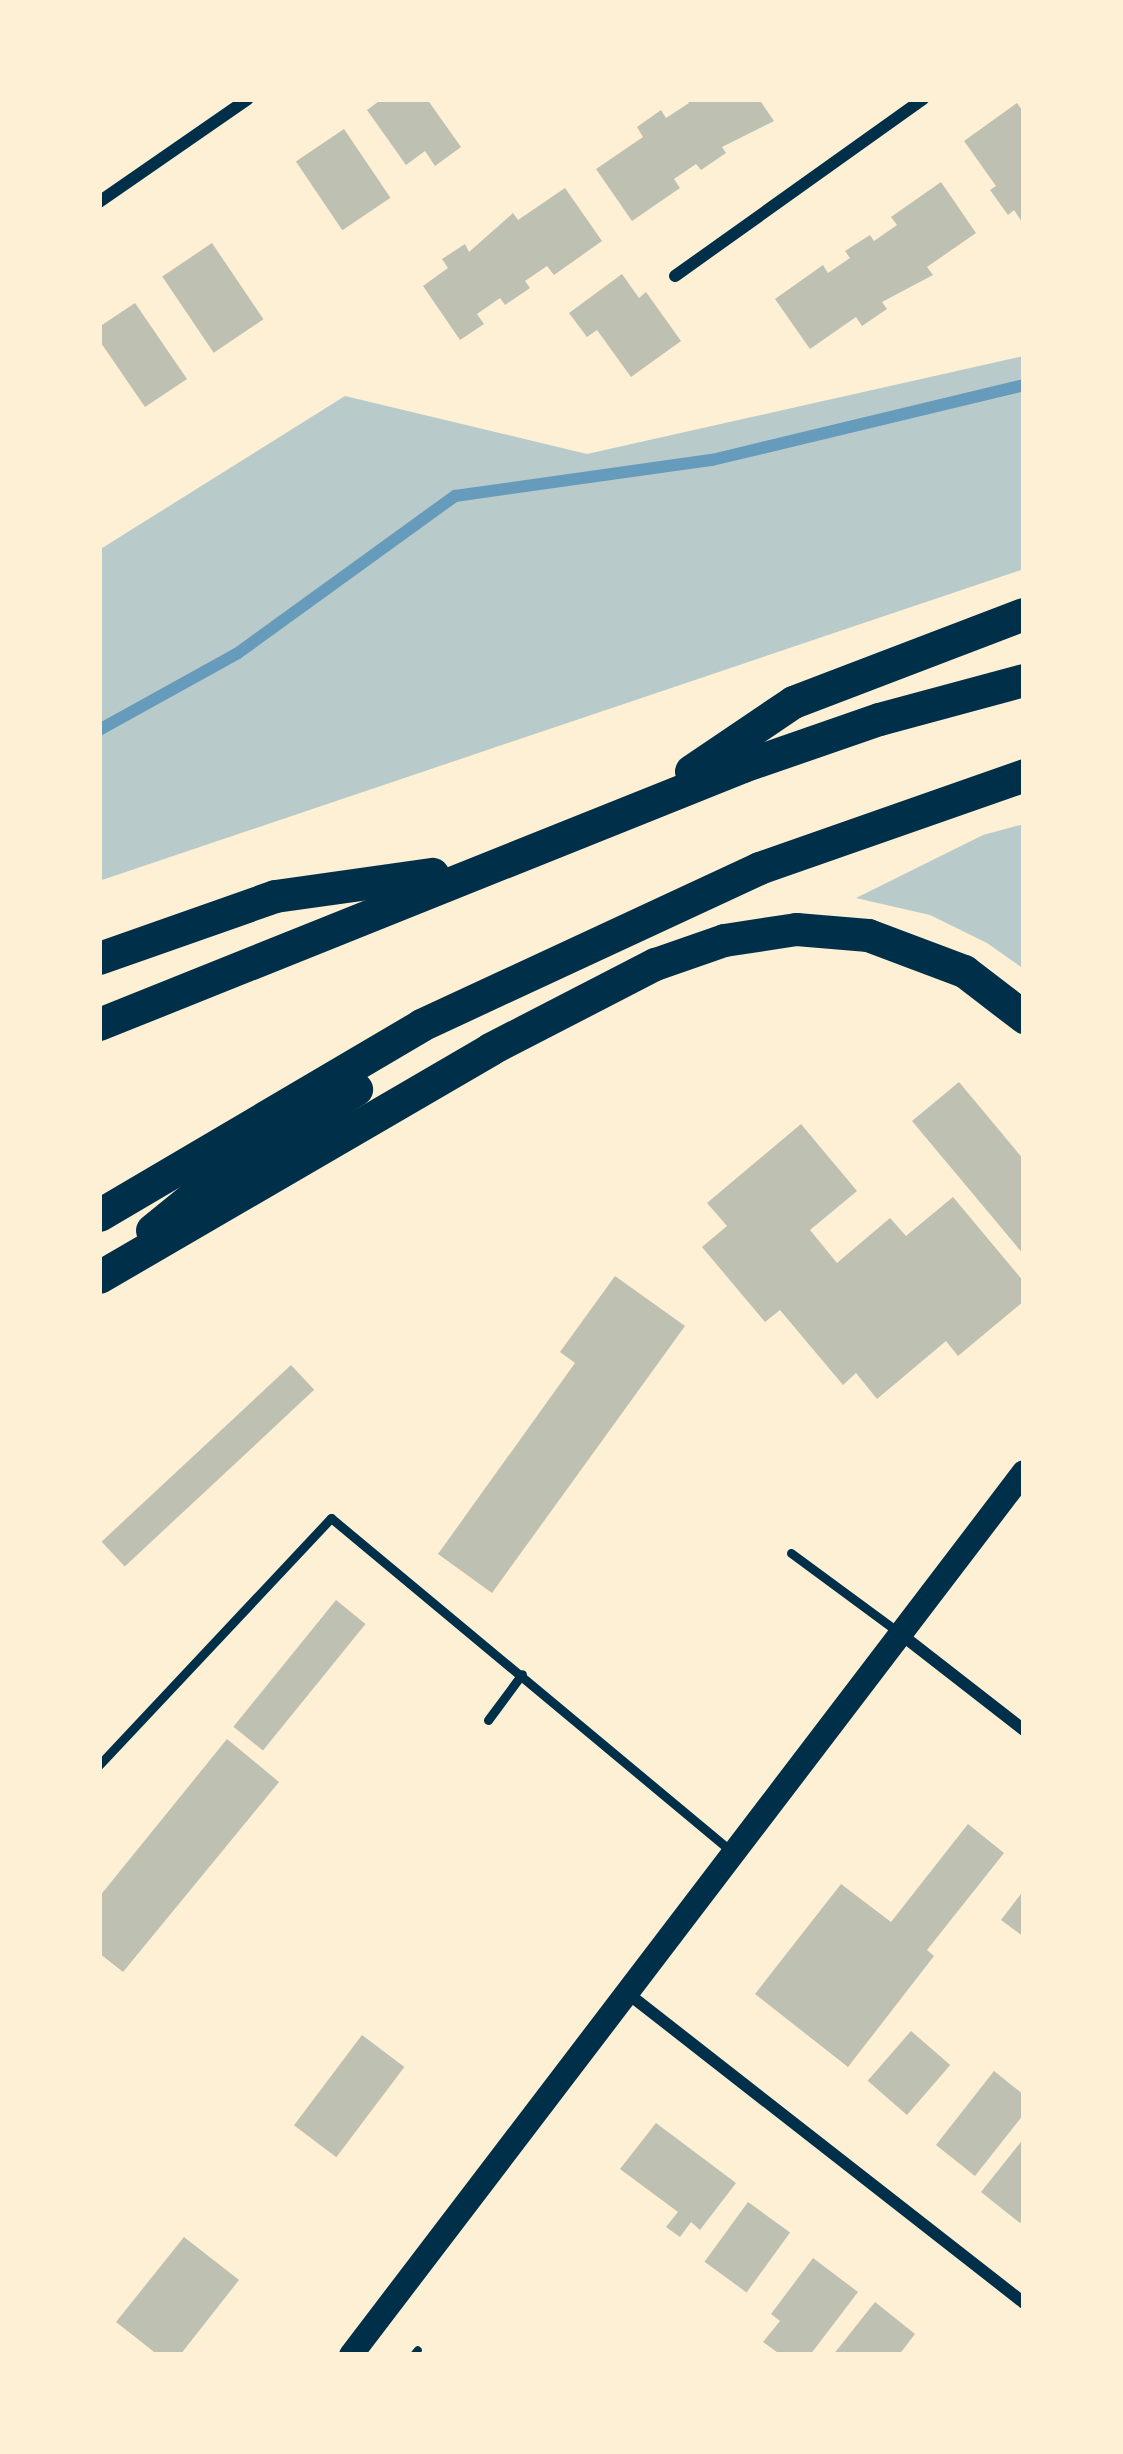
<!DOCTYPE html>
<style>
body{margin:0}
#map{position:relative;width:1123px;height:2454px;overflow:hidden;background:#fdf0d5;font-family:"IBM Plex Sans",sans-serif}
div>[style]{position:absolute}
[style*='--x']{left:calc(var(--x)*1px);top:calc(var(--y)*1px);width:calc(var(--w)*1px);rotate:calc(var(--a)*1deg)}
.green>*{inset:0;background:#b9caca}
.stream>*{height:12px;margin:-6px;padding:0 6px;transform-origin:6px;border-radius:6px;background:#669bbc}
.building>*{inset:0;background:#bec0b2;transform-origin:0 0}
.path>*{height:8px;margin:-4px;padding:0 4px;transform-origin:4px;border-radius:4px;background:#003049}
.service>*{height:9px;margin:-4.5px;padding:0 4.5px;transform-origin:4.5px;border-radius:4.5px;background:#003049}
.minor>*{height:12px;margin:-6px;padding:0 6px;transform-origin:6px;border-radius:6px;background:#003049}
.secondary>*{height:24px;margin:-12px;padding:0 12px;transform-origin:12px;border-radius:12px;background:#003049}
.motorway>*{height:33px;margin:-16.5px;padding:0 16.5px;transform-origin:16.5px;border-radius:16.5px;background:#003049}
span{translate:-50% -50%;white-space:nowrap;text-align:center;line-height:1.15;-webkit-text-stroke:10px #fdf0d5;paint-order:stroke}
.frame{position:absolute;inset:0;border:102px solid #fdf0d5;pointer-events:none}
</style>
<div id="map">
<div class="green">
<div style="clip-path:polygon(1024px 356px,1024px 569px,99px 881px,99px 550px,345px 396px,587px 454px)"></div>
<div style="clip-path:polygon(1024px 824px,1024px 969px,987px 943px,930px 915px,856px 898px,983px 835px)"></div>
</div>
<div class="stream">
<div style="--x:99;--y:730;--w:159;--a:-29"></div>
<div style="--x:238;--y:653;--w:268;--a:-35.9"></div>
<div style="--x:455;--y:496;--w:260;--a:-8"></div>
<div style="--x:712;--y:460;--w:321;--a:-13.5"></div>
</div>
<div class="building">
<div style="clip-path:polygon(382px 99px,427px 99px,461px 147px,435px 166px,425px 151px,406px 165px,367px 110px)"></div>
<div style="clip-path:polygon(686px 99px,759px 99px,774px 121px,722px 147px,726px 153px,701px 170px,696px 164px,674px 179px,680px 188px,632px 221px,596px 169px,643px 137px,637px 127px,661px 110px,666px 118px,689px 103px)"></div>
<div style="clip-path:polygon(1017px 103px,1024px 113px,1024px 225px,1014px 210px,1008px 215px,990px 190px,996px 186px,964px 141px)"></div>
<div style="left:344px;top:129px;width:83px;height:58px;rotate:56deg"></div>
<div style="clip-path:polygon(941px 182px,976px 233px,927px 267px,933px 275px,882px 302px,887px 309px,862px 326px,856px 317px,810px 349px,775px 299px,823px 265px,828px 273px,850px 258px,845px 251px,870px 235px,874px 241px,897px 225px,891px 217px)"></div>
<div style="clip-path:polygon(565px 188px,602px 241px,554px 275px,547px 266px,525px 281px,530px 288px,505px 305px,500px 298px,477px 314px,484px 324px,460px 340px,423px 286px,448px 268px,442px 259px,465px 244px,469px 252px,513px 213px,518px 220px)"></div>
<div style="left:212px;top:243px;width:92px;height:60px;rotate:56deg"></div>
<div style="clip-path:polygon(622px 274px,639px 298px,646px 292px,681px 341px,631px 377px,597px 330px,587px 337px,569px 313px)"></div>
<div style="clip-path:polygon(135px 303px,187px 379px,145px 407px,99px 340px,99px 327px)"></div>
<div style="clip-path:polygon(959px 1082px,1024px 1160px,1024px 1255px,912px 1121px)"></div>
<div style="clip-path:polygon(801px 1124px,857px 1191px,810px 1230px,837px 1263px,890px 1218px,906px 1236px,953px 1197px,1024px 1282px,1024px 1301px,958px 1356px,946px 1341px,877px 1399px,856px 1373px,843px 1385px,780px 1310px,765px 1322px,702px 1247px,727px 1226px,707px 1203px)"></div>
<div style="clip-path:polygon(615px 1276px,685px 1326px,492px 1593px,438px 1554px,575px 1363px,560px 1352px)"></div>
<div style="left:291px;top:1365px;width:34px;height:259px;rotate:47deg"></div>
<div style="left:336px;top:1600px;width:38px;height:163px;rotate:39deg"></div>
<div style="clip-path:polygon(227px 1739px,279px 1782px,123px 1972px,99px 1953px,99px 1897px)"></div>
<div style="clip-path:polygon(968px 1824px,1004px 1853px,927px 1950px,934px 1956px,848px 2067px,755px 1994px,841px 1884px,891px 1922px)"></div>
<div style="clip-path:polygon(1024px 1890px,1024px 1937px,1001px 1920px)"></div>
<div style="left:911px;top:2031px;width:52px;height:66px;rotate:41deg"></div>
<div style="left:362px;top:2035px;width:53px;height:113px;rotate:37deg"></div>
<div style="clip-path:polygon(994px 2071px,1024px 2095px,1024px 2114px,975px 2176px,936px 2145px)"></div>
<div style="clip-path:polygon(656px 2123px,736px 2183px,700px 2230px,691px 2222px,680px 2237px,666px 2227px,678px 2212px,620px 2169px)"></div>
<div style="clip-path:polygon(1024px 2138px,1024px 2218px,1020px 2223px,981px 2192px)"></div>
<div style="left:748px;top:2202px;width:52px;height:74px;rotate:36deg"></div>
<div style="clip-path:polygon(184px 2237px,239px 2280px,180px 2355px,158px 2355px,116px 2322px)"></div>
<div style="clip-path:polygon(813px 2258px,858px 2292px,810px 2355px,781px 2355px,763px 2342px,780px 2321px,771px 2314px)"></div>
<div style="clip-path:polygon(875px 2302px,915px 2334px,899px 2355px,833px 2355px)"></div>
</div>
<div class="path">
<div style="--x:414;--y:2355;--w:6;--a:-51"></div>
</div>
<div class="service">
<div style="--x:791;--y:1553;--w:133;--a:36.4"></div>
<div style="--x:488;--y:1720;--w:57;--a:-53.5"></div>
<div style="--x:99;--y:1765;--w:339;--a:-46.8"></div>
<div style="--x:331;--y:1518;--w:520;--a:39.78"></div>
</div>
<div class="minor">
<div style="--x:99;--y:202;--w:181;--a:-34.7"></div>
<div style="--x:675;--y:276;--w:305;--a:-35.5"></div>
<div style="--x:898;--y:1632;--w:160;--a:37.9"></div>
<div style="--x:626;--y:1992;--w:505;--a:38"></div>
</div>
<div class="secondary">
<div style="--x:351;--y:2355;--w:1110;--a:-52.69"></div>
</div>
<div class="motorway">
<div style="--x:691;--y:771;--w:123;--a:-34.1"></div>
<div style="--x:793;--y:702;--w:247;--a:-20.9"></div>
<div style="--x:99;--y:958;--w:187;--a:-19.4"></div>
<div style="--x:275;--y:896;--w:159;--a:-8"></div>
<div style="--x:99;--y:1024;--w:694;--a:-21.83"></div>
<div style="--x:743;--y:766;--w:144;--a:-19.1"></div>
<div style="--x:879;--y:719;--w:150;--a:-15.1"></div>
<div style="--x:99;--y:1215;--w:374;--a:-30.5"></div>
<div style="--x:421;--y:1025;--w:373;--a:-24.9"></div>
<div style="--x:759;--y:868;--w:281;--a:-19.3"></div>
<div style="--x:152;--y:1230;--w:82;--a:-39.1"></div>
<div style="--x:216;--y:1178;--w:166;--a:-32.4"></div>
<div style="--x:99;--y:1277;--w:453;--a:-30.2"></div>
<div style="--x:490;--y:1049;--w:186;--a:-27.3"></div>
<div style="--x:655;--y:964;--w:73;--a:-19.2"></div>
<div style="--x:724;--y:940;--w:73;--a:-8.7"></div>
<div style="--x:796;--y:929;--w:72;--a:4.8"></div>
<div style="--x:868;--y:935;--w:103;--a:20.6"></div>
<div style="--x:964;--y:971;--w:76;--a:37.5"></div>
</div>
<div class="frame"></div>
</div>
